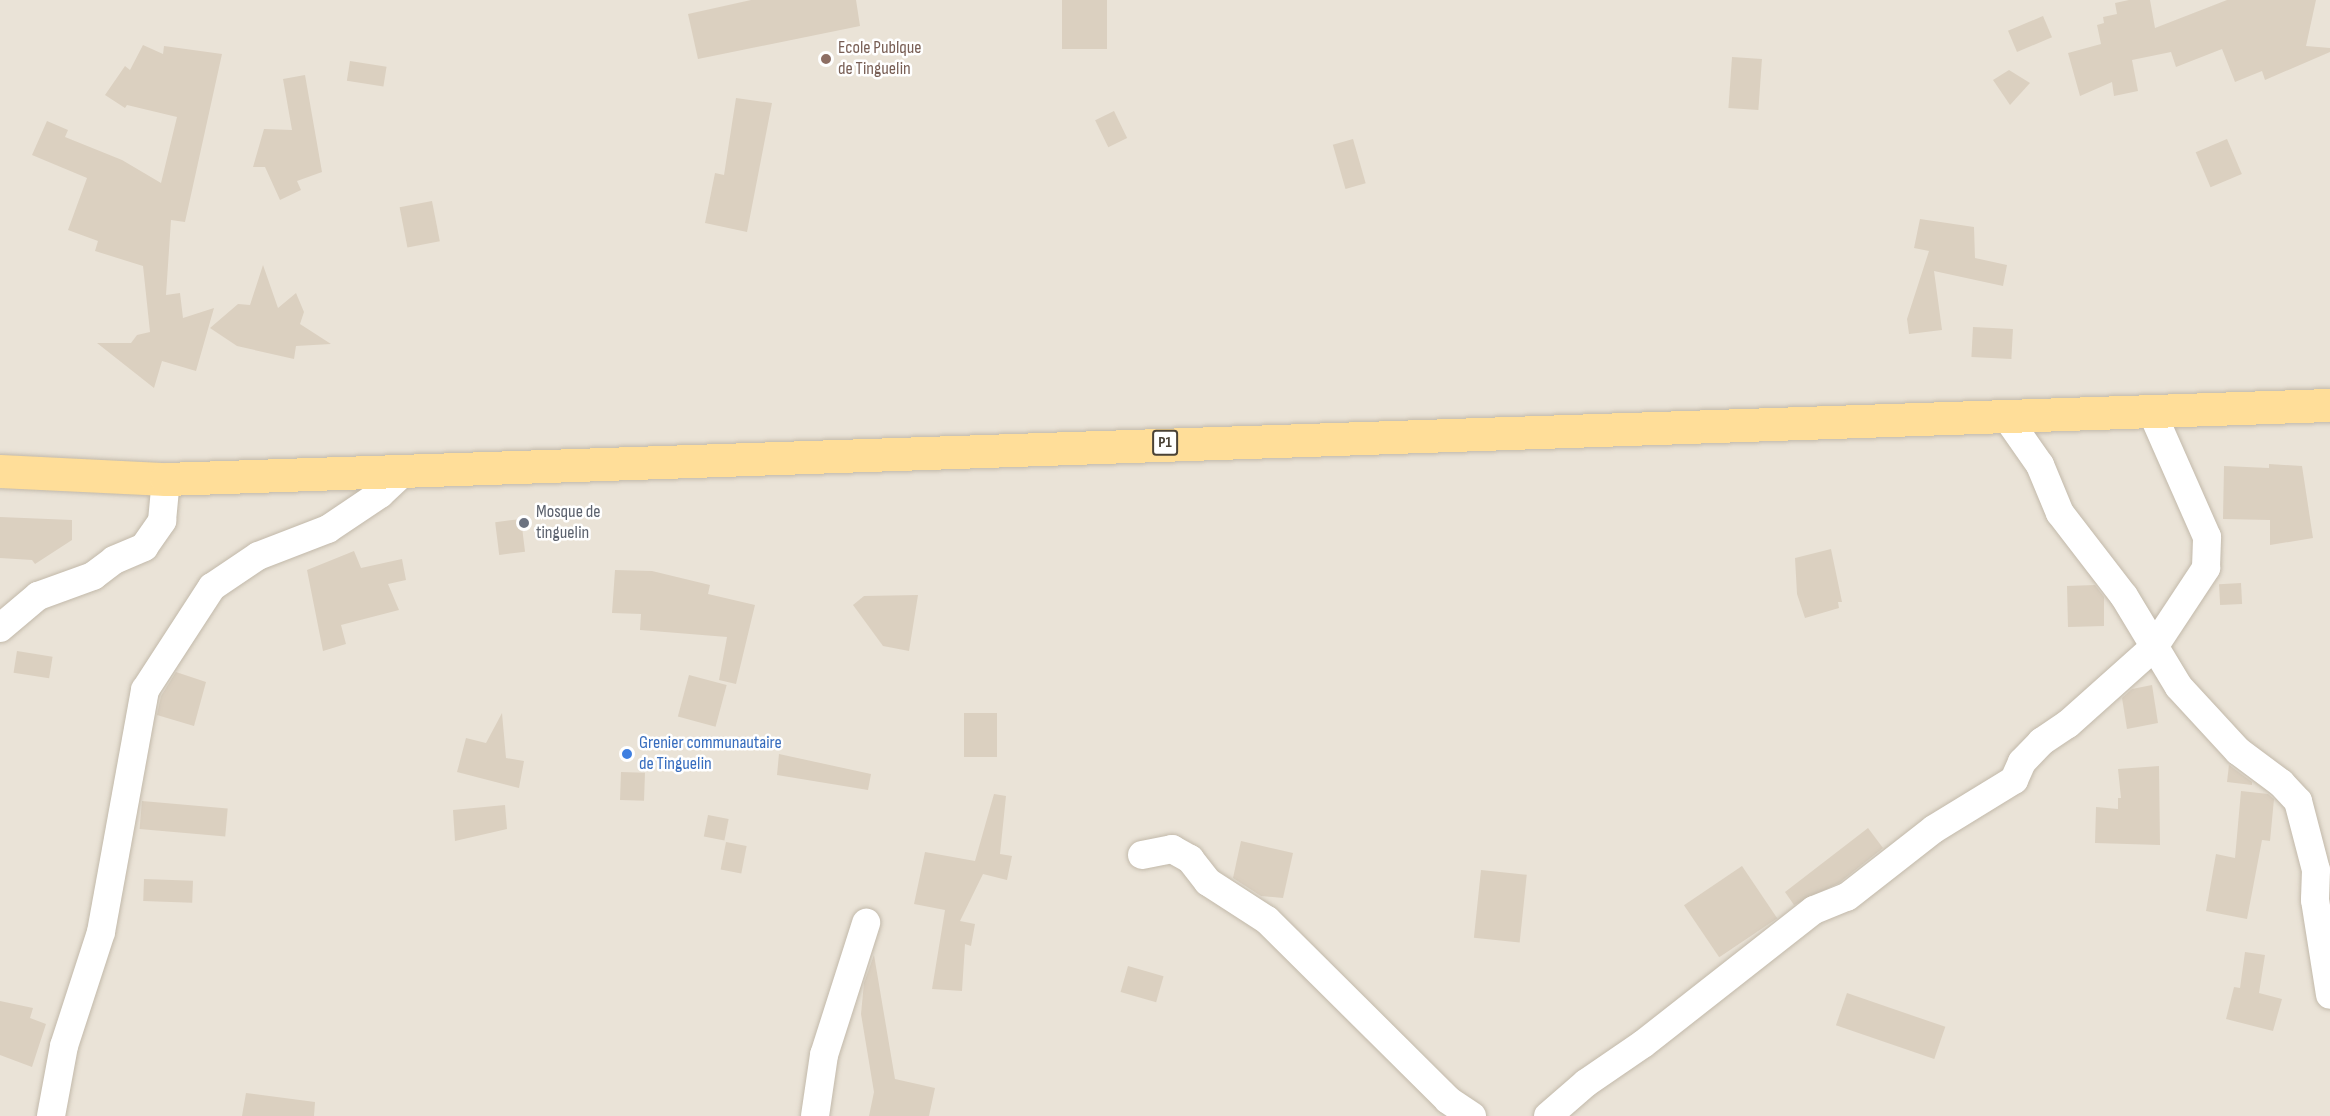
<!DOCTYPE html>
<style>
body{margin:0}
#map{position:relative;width:2330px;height:1116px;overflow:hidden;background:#f6f1e9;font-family:"Sofia Sans Condensed",sans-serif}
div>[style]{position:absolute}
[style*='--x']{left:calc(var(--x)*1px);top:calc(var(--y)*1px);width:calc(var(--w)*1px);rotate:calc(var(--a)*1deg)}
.residential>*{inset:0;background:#eae3d7;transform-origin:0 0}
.building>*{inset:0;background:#dbd0c0;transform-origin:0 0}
.roads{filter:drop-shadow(0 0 2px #c2b9aa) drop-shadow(0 0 2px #c2b9aa)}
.minor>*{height:28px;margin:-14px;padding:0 14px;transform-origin:14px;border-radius:14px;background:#fff}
.major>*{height:33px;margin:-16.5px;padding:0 16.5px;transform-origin:16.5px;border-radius:16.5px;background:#ffde99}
.dots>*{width:16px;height:16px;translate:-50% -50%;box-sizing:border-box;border:3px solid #fff;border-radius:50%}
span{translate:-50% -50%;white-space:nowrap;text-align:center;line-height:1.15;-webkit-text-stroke:5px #fff;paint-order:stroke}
.shield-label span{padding:2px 4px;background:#fff;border:2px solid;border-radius:4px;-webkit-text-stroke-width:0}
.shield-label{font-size:16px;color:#4a4236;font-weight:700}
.education-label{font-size:18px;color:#785e54}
.left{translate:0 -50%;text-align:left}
.worship-label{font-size:18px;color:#5b616d}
.shop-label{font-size:18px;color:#366cbe}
</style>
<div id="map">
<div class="residential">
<div style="left:0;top:0;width:2330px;height:1116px"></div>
</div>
<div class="building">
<div style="clip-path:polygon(751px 0,856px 0,860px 26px,698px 59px,688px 14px)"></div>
<div style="left:1062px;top:0;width:45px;height:49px"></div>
<div style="clip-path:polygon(2129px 0,2150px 0,2155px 28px,2227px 0,2316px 0,2306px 46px,2330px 48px,2330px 52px,2265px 80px,2262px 71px,2235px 82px,2222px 49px,2176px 67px,2171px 52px,2132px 60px,2138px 91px,2114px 96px,2112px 82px,2080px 96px,2068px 53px,2101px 44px,2097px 25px,2104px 23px,2103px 17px,2117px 14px,2115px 3px)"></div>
<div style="left:2043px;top:16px;width:23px;height:38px;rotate:67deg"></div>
<div style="clip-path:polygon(143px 45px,163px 54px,164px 46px,222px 54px,185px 222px,171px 220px,166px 295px,180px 293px,183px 318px,214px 308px,196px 371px,162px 361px,154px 388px,97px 343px,131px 343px,137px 335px,150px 332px,143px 266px,95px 251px,98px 241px,68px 230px,87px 178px,32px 155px,47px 121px,68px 130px,65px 137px,122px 160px,161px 183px,177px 117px,127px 105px,125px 108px,105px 95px,125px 66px,130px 70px)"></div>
<div style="left:1732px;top:57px;width:30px;height:51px;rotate:4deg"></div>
<div style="left:350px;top:61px;width:37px;height:20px;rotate:9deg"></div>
<div style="clip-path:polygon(2009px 70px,2030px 83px,2010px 105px,1993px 80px)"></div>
<div style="clip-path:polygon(305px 75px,322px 172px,297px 181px,301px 190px,280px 200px,265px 167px,253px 167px,264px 129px,292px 130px,283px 79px)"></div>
<div style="clip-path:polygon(736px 98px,772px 103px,747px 232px,705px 223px,715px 173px,724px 175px)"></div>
<div style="left:1114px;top:111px;width:30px;height:21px;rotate:64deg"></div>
<div style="left:1353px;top:139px;width:46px;height:21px;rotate:74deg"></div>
<div style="left:2227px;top:139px;width:38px;height:34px;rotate:67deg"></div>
<div style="left:432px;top:201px;width:41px;height:33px;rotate:79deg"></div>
<div style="clip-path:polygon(1920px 219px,1974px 227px,1975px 258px,2007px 265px,2003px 286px,1934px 271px,1942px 330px,1909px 334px,1907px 319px,1929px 251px,1914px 248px)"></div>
<div style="clip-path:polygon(263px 265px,278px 308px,296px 293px,304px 312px,300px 324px,331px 344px,296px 346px,294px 359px,237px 346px,210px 328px,238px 304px,250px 305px)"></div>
<div style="left:1973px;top:327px;width:40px;height:30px;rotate:3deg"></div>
<div style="clip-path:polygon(2269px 464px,2302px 466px,2313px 538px,2270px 545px,2270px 520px,2223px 519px,2224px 466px,2269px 468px)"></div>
<div style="clip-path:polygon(0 517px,72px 520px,72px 540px,35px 564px,32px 560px,0 558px)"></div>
<div style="left:521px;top:519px;width:33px;height:26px;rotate:83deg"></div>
<div style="clip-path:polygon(1831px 549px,1842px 602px,1838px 602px,1839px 608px,1805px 618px,1797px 594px,1795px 558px)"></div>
<div style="clip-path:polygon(354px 551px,361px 568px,402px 559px,406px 580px,388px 584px,399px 610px,341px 625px,346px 644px,323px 651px,307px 570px)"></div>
<div style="clip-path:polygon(615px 570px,652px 571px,710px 585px,708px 594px,755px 605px,736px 684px,719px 680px,727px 637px,640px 630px,641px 614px,612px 613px)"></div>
<div style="left:2241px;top:583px;width:21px;height:22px;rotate:87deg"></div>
<div style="clip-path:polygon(2095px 585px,2104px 597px,2104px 626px,2068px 627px,2067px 586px)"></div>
<div style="clip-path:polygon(918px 595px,909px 651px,883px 646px,853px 605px,864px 596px)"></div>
<div style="left:17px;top:651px;width:36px;height:22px;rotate:9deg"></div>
<div style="clip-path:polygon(176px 672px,206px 682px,194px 726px,157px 715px,161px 696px)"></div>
<div style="left:689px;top:675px;width:39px;height:43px;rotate:15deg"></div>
<div style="clip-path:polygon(2152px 685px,2158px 723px,2127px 729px,2122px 698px,2132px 689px)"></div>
<div style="clip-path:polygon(502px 713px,506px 758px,524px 761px,519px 788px,457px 772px,466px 738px,486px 743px)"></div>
<div style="left:964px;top:713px;width:33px;height:44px"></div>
<div style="clip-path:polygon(779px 754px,871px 774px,868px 790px,777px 775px)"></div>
<div style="clip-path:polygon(2229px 765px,2252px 782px,2252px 785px,2227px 782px)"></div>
<div style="clip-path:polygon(2159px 766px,2160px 845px,2095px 843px,2096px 807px,2118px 809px,2118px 798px,2121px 798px,2118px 769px)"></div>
<div style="left:621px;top:772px;width:24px;height:28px;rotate:2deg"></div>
<div style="clip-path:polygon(2241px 791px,2268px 794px,2274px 799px,2270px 841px,2262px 840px,2247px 919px,2206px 911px,2216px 854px,2235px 858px)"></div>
<div style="clip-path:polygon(994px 794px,1006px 796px,1000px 854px,1012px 856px,1007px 880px,983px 874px,960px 921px,975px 924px,971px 946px,965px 944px,962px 991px,932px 989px,945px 910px,914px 904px,925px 852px,975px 861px)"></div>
<div style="left:142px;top:801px;width:86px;height:28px;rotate:5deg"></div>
<div style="clip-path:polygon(505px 805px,507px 829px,455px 841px,453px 810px)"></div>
<div style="left:708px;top:815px;width:21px;height:22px;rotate:11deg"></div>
<div style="clip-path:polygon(1868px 828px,1883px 848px,1839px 883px,1794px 905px,1785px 892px)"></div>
<div style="clip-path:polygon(1241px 841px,1293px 853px,1283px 898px,1261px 896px,1233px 878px)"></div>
<div style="left:726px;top:842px;width:21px;height:28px;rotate:11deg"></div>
<div style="left:1742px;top:866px;width:63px;height:70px;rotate:56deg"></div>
<div style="left:1481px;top:870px;width:46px;height:68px;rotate:6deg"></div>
<div style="left:144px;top:879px;width:49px;height:22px;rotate:2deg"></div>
<div style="clip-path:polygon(2245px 952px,2265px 955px,2259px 993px,2282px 999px,2273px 1031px,2226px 1019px,2234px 987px,2240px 988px)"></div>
<div style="clip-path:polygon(874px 955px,895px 1079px,935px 1088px,929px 1116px,869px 1116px,874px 1092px,861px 1014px,864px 983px)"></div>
<div style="left:1128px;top:966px;width:37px;height:27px;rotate:16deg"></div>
<div style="left:1847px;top:993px;width:104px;height:34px;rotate:19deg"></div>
<div style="clip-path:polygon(0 1001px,33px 1008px,30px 1018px,46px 1024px,32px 1067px,0 1055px)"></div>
<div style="clip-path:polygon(246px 1093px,315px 1102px,314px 1116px,242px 1116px)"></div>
</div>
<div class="roads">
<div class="minor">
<div style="--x:2005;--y:415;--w:61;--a:55"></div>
<div style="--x:2040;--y:465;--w:52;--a:67.4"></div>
<div style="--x:2060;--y:513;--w:105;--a:52.4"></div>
<div style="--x:2124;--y:596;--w:106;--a:58.9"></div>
<div style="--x:2179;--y:687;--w:87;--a:47.3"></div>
<div style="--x:2238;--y:751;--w:54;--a:36.7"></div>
<div style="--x:2281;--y:783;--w:25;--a:47"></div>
<div style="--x:2298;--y:801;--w:71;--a:75.4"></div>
<div style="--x:2316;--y:870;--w:30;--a:92"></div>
<div style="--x:2315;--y:900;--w:96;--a:81"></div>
<div style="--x:0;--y:628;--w:50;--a:-40.1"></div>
<div style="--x:38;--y:596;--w:59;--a:-20"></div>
<div style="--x:93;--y:576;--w:26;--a:-37"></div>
<div style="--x:114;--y:560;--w:33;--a:-23"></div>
<div style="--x:144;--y:547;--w:32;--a:-55"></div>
<div style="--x:162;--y:521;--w:42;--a:-84.6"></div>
<div style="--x:1142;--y:855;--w:31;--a:-11"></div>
<div style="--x:1172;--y:849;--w:21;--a:29"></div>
<div style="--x:1190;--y:859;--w:29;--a:52"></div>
<div style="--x:1208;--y:882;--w:70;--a:32.8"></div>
<div style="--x:1267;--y:920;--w:255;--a:44.8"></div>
<div style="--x:1448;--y:1100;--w:29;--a:34"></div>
<div style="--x:51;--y:1116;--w:71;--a:-79.5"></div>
<div style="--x:64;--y:1046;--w:120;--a:-72"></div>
<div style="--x:101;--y:932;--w:246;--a:-79.7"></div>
<div style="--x:145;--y:690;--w:123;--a:-57"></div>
<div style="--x:212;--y:587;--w:55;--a:-34"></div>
<div style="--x:258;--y:556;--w:75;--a:-21.1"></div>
<div style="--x:328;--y:529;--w:63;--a:-33.9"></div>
<div style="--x:380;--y:494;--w:34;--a:-43"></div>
<div style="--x:815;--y:1116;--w:62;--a:-81.6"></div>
<div style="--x:824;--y:1055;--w:139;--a:-72.3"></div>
<div style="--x:1548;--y:1116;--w:50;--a:-41"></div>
<div style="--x:1586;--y:1083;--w:69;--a:-34.4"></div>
<div style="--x:1643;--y:1044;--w:217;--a:-38.1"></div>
<div style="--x:1814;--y:910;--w:35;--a:-22"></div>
<div style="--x:1847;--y:897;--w:110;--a:-38"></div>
<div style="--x:1934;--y:829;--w:94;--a:-31.5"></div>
<div style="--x:2014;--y:780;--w:20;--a:-66"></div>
<div style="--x:2022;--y:762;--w:28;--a:-46"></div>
<div style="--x:2041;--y:742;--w:32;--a:-34"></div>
<div style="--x:2068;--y:724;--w:115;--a:-41.8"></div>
<div style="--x:2154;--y:647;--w:95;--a:-56.6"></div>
<div style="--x:2206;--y:568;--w:31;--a:-88"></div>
<div style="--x:2207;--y:537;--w:139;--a:-113.8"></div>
</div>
<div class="major">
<div style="--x:0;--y:471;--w:166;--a:2.8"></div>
<div style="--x:166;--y:479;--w:2165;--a:-1.96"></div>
</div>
</div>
<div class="dots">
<div style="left:826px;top:59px;background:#8d6e63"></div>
<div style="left:524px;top:523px;background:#6b7280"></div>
<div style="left:627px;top:754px;background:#3f7fe0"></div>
</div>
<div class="shield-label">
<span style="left:1165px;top:443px">P1</span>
</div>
<div class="education-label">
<span class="left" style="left:838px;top:59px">Ecole Publque<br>de Tinguelin</span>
</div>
<div class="worship-label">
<span class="left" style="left:536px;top:523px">Mosque de<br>tinguelin</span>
</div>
<div class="shop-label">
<span class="left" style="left:639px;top:754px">Grenier communautaire<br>de Tinguelin</span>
</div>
</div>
